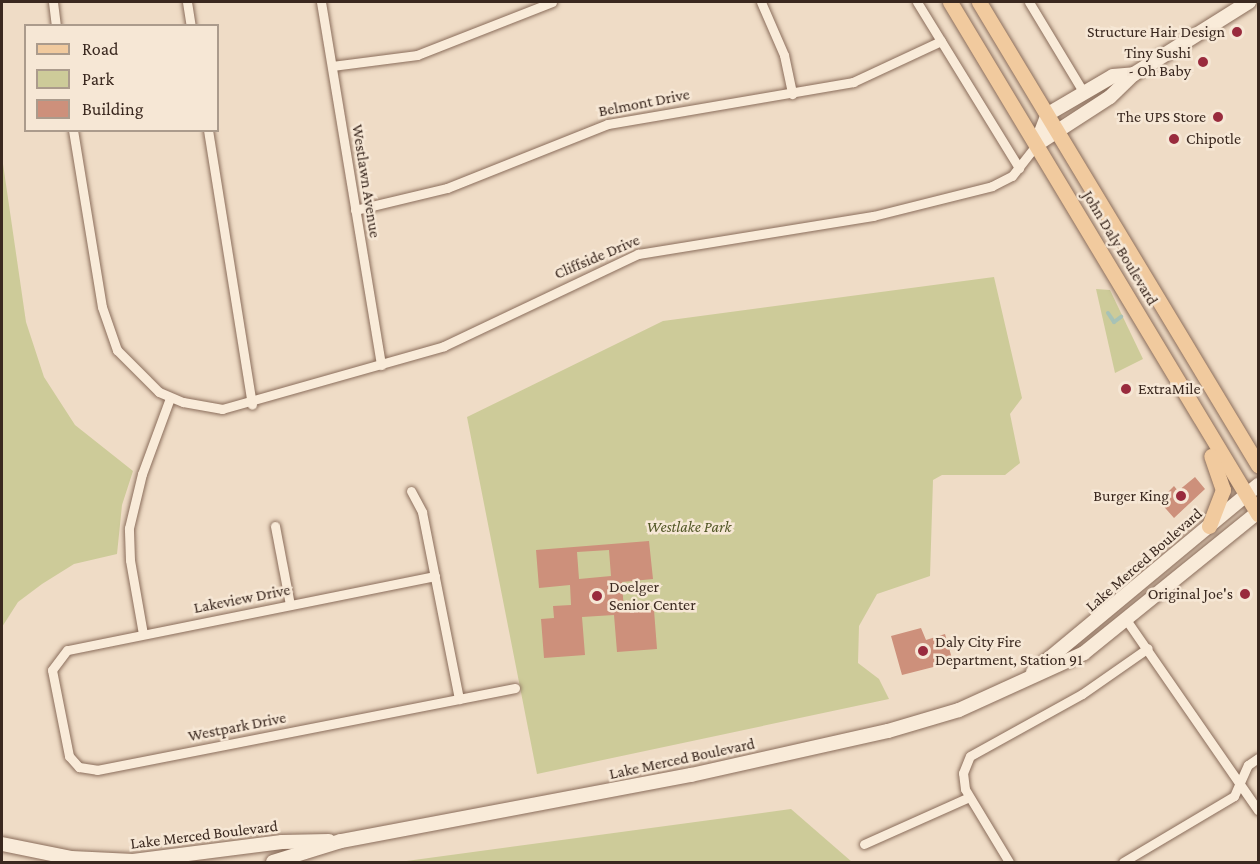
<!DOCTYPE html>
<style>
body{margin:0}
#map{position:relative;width:1260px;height:864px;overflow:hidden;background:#efdcc6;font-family:"Crimson Pro",serif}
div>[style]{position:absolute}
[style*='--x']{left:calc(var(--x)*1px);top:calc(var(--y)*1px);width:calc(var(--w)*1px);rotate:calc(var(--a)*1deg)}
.green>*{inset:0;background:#cdcb99}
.stream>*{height:4px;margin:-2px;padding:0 2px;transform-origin:2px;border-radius:2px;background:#a7c2b6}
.building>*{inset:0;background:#cd907b}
.roads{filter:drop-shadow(0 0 2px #8a6d5b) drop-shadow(0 0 2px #8a6d5b)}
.street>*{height:9px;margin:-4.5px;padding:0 4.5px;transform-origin:4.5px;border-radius:4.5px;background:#f9ebd9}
.secondary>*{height:14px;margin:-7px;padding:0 7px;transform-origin:7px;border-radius:7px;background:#f9ebd9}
.primary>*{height:15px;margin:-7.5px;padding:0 7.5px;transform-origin:7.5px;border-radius:7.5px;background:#f1ca9e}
.dots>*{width:16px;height:16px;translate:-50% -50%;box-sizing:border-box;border:3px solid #f6e7d5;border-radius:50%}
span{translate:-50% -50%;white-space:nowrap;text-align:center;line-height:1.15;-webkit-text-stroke:5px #f6e7d5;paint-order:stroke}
.poi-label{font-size:16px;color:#3a281f}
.right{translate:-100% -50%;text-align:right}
.left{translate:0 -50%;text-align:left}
.street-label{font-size:16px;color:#3a281f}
.park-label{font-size:16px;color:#525726;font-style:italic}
.frame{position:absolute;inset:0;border:3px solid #3a281f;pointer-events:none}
.legend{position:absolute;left:24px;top:24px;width:195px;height:108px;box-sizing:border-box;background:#f6e7d5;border:2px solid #ab9b8c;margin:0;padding:8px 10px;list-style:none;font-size:18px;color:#3a281f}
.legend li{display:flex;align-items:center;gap:12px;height:30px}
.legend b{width:30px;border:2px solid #ab9b8c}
</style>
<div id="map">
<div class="green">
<div style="clip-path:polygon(2px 157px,26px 322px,44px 377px,75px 425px,133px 471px,122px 505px,117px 554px,74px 564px,42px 584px,18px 602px,2px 627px)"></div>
<div style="clip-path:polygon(994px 277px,1022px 398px,1010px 414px,1020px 463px,1005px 475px,942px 475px,933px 480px,930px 576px,877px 594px,859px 626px,858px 663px,879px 679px,889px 699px,537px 774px,467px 417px,663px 321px)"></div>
<div style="clip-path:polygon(1096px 289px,1110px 290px,1143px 359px,1115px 373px)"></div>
<div style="clip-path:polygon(791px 809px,852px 862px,399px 862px)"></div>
</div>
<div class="stream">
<div style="--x:1108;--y:313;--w:11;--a:56"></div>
<div style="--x:1114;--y:322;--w:9;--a:-36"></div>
</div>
<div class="building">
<div style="clip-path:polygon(1195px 477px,1205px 489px,1174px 518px,1159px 501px,1174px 486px,1178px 491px)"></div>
<div style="clip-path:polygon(evenodd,649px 541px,653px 579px,622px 582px,624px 612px,654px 610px,657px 649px,617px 652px,614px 615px,582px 617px,585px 655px,544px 658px,541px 619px,554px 618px,553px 606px,571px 605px,570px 585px,539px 588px,536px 550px,649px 541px,609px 550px,611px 576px,579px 579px,577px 552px,609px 550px)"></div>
<div style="clip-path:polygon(921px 628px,926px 640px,945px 634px,953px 662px,902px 675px,891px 636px)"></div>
</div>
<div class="roads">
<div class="street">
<div style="--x:53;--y:2;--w:24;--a:83"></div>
<div style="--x:187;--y:2;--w:24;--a:81"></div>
<div style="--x:321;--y:2;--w:368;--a:80.6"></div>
<div style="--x:761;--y:2;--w:58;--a:66.5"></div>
<div style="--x:784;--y:55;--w:40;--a:78"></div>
<div style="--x:917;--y:2;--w:195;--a:58.4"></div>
<div style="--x:1029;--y:2;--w:106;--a:58.9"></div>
<div style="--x:332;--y:66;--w:86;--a:-7.4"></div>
<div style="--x:417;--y:55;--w:145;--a:-21.4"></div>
<div style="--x:73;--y:130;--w:179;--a:80.7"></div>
<div style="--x:102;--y:307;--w:46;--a:70.8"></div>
<div style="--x:117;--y:350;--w:59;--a:45"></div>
<div style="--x:159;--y:392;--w:26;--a:23"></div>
<div style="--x:183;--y:402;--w:40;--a:10"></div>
<div style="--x:222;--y:409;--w:231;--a:-15.8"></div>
<div style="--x:444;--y:346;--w:215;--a:-25.4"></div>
<div style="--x:638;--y:254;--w:238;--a:-9.2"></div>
<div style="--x:873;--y:216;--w:123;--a:-14.1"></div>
<div style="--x:992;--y:186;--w:22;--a:-27"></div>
<div style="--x:1012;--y:176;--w:39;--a:-52"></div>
<div style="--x:208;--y:130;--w:278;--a:80.9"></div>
<div style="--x:355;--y:210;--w:95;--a:-13.4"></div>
<div style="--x:447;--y:188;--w:173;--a:-21.7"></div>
<div style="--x:608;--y:124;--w:249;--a:-9.7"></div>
<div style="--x:853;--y:82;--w:97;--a:-25"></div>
<div style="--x:411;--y:491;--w:24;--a:62"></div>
<div style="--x:422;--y:512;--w:191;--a:78.8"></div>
<div style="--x:275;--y:526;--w:80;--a:79.2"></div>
<div style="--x:435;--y:576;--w:375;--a:168.6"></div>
<div style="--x:67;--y:650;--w:25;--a:127"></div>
<div style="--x:52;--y:670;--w:88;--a:78.8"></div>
<div style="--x:69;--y:756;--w:15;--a:48"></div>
<div style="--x:79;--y:767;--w:18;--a:9"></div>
<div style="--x:97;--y:770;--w:426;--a:-11.1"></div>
<div style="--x:1127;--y:621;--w:230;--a:55.3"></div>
<div style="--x:143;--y:634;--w:75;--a:-100"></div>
<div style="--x:130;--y:560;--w:32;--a:-92"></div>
<div style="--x:129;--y:528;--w:56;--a:-76.5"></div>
<div style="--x:142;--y:474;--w:81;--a:-69.8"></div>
<div style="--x:864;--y:844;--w:115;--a:-24.1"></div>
<div style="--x:1009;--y:862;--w:85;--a:-121.1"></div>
<div style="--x:965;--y:789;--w:16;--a:-97"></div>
<div style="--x:963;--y:773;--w:18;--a:-68"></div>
<div style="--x:970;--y:756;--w:128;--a:-29"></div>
<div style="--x:1082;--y:694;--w:80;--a:-34.9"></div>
<div style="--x:1123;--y:862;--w:129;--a:-30.7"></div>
<div style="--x:1234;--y:796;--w:34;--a:-66"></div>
<div style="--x:1248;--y:765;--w:12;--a:-35"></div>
</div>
<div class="secondary">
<div style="--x:1036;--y:145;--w:88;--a:-33"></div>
<div style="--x:1110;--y:97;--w:33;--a:-44"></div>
<div style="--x:1134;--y:74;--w:136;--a:-32.1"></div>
<div style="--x:1036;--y:145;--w:33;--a:-69"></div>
<div style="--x:1048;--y:114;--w:75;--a:-30.3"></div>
<div style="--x:1113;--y:76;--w:21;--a:-5"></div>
<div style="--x:1033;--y:672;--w:293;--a:-39.7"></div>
<div style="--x:2;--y:844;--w:70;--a:11.5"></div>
<div style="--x:71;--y:858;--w:62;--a:2.8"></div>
<div style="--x:133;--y:861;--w:150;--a:-7.3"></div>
<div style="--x:282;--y:842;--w:47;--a:-1.2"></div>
<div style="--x:273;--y:862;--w:71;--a:-17.2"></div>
<div style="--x:341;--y:841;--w:356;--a:-10.7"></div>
<div style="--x:691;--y:775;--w:202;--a:-12.6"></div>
<div style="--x:888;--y:731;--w:74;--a:-16.5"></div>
<div style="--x:959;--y:710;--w:137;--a:-24.5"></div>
<div style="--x:1084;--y:653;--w:224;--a:-39"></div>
</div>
<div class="primary">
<div style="--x:950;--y:2;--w:598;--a:58.97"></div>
<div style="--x:979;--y:2;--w:541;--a:58.93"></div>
<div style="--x:1209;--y:526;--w:39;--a:-69"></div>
<div style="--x:1223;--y:490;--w:36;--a:-109"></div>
</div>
</div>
<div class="dots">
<div style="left:1237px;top:32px;background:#992b3d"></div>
<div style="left:1203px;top:62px;background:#992b3d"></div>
<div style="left:1218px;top:117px;background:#992b3d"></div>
<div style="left:1174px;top:139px;background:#992b3d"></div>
<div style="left:1126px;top:389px;background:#992b3d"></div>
<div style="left:1181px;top:496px;background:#992b3d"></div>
<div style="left:1245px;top:594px;background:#992b3d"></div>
<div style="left:597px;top:596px;background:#992b3d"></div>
<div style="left:923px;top:651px;background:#992b3d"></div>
</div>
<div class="poi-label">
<span class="right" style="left:1225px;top:32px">Structure Hair Design</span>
<span class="right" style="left:1191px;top:62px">Tiny Sushi<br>- Oh Baby</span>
<span class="right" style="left:1206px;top:117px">The UPS Store</span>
<span class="left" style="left:1186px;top:139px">Chipotle</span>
<span class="left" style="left:1138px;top:389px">ExtraMile</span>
<span class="right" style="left:1169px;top:496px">Burger King</span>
<span class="left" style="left:609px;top:596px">Doelger<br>Senior Center</span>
<span class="right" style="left:1233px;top:594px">Original Joe's</span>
<span class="left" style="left:935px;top:651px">Daly City Fire<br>Department, Station 91</span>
</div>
<div class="street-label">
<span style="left:644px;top:103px;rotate:-11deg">Belmont Drive</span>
<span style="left:366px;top:181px;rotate:81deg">Westlawn Avenue</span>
<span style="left:1120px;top:248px;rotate:59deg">John Daly Boulevard</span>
<span style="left:597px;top:257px;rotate:-23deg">Cliffside Drive</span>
<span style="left:1144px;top:560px;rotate:-41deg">Lake Merced Boulevard</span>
<span style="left:242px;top:599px;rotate:-11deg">Lakeview Drive</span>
<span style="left:237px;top:727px;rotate:-11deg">Westpark Drive</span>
<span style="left:682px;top:759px;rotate:-12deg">Lake Merced Boulevard</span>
<span style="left:204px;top:835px;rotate:-7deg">Lake Merced Boulevard</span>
</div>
<div class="park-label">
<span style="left:689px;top:527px">Westlake Park</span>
</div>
<div class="frame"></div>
<ul class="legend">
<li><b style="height:8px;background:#f1ca9e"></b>Road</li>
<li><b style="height:16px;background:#cdcb99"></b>Park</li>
<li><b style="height:16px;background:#cd907b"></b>Building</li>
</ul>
</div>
